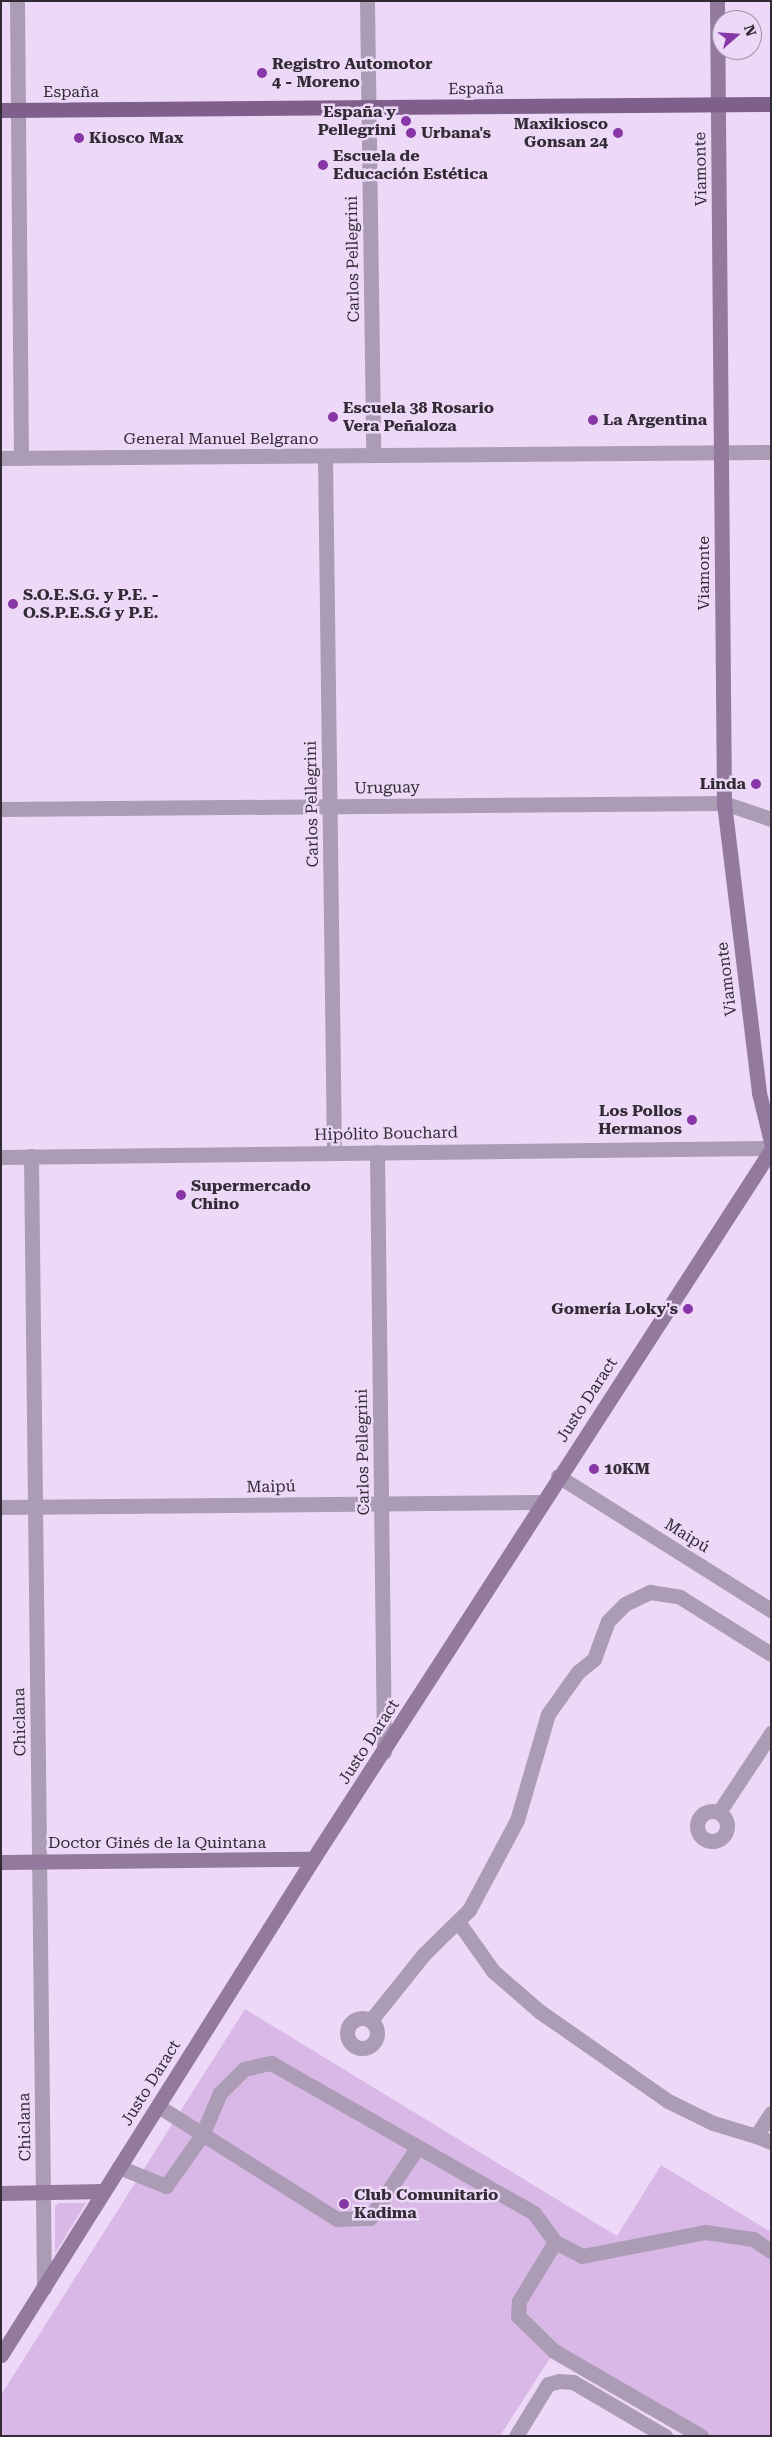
<!DOCTYPE html>
<meta charset="utf-8">
<style>
body{margin:0}
#map{position:relative;width:772px;height:2437px;overflow:hidden;background:#edd9f7;font-family:"Roboto Serif",serif}
div>[style]{position:absolute}
[style*='--x']{left:calc(var(--x)*1px);top:calc(var(--y)*1px);width:calc(var(--w)*1px);rotate:calc(var(--a)*1deg)}
.green>*{inset:0;background:#d9b8e8}
.street>*{height:15px;margin:-7.5px;padding:0 7.5px;transform-origin:7.5px;border-radius:7.5px;background:#ac9bb4}
.street>.ring{margin:-7.5px;padding:0;box-sizing:content-box;background:none;border:15px solid #ac9bb4;border-radius:50%}
.secondary>*{height:15px;margin:-7.5px;padding:0 7.5px;transform-origin:7.5px;border-radius:7.5px;background:#92799d}
.primary>*{height:15px;margin:-7.5px;padding:0 7.5px;transform-origin:7.5px;border-radius:7.5px;background:#7f608c}
.dots>*{width:14px;height:14px;translate:-50% -50%;box-sizing:border-box;border:2px solid #edd9f7;border-radius:50%}
span{translate:-50% -50%;white-space:nowrap;text-align:center;line-height:1.15;-webkit-text-stroke:5px #edd9f7;paint-order:stroke}
.poi-label{font-size:16px;color:#322a35;font-weight:700}
.left{translate:0 -50%;text-align:left}
.right{translate:-100% -50%;text-align:right}
.street-label{font-size:16px;color:#322a35}
.frame{position:absolute;inset:0;border:2px solid #322a35;pointer-events:none}
.north{position:absolute;left:712px;top:10px;width:50px;height:50px;box-sizing:border-box;background:#edd9f7;border:1px solid #a293a9;border-radius:50%;rotate:71deg;font-size:14px;font-weight:700;line-height:20px;text-align:center;color:#322a35}
.north::after{content:'';display:block;margin:auto;width:18px;height:22px;background:#8736a6;clip-path:polygon(50% 0,100% 100%,50% 72%,0 100%)}
</style>
<div id="map">
<div class="green">
<div style="clip-path:polygon(245px 2009px,617px 2236px,661px 2165px,771px 2232px,771px 2436px,685px 2436px,550px 2358px,500px 2436px,1px 2436px,1px 2395px)"></div>
<div style="clip-path:polygon(60px 2203px,86px 2203px,55px 2253px,55px 2206px)"></div>
</div>
<div class="street">
<div style="--x:17;--y:1;--w:457;--a:89.5"></div>
<div style="--x:367;--y:1;--w:454;--a:89.2"></div>
<div style="--x:325;--y:456;--w:697;--a:89.26"></div>
<div style="--x:1;--y:458;--w:770;--a:-0.45"></div>
<div style="--x:1;--y:809;--w:723;--a:-0.48"></div>
<div style="--x:724;--y:803;--w:50;--a:18.8"></div>
<div style="--x:377;--y:1152;--w:600;--a:89.33"></div>
<div style="--x:31;--y:1156;--w:1132;--a:89.34"></div>
<div style="--x:1;--y:1157;--w:770;--a:-0.67"></div>
<div style="--x:558;--y:1476;--w:252;--a:32.2"></div>
<div style="--x:1;--y:1507;--w:541;--a:-0.53"></div>
<div class="ring" style="left:697px;top:1811px;width:15px;height:15px"></div>
<div style="--x:719;--y:1812;--w:95;--a:-56.6"></div>
<div style="--x:459;--y:1923;--w:59;--a:54.7"></div>
<div style="--x:493;--y:1971;--w:61;--a:41"></div>
<div style="--x:539;--y:2011;--w:157;--a:34.9"></div>
<div style="--x:668;--y:2101;--w:50;--a:26.1"></div>
<div style="--x:713;--y:2123;--w:45;--a:16.8"></div>
<div class="ring" style="left:347px;top:2018px;width:15px;height:15px"></div>
<div style="--x:371;--y:2020;--w:85;--a:-51.2"></div>
<div style="--x:424;--y:1954;--w:63;--a:-44.4"></div>
<div style="--x:469;--y:1910;--w:102;--a:-61.9"></div>
<div style="--x:517;--y:1820;--w:110;--a:-73.7"></div>
<div style="--x:548;--y:1714;--w:52;--a:-54.5"></div>
<div style="--x:578;--y:1672;--w:21;--a:-39"></div>
<div style="--x:594;--y:1659;--w:40;--a:-69.8"></div>
<div style="--x:608;--y:1621;--w:24;--a:-45"></div>
<div style="--x:625;--y:1604;--w:28;--a:-26"></div>
<div style="--x:650;--y:1592;--w:30;--a:9"></div>
<div style="--x:680;--y:1597;--w:107;--a:32.1"></div>
<div style="--x:158;--y:2106;--w:212;--a:32.3"></div>
<div style="--x:337;--y:2219;--w:33;--a:-2"></div>
<div style="--x:370;--y:2218;--w:84;--a:-56.1"></div>
<div style="--x:771;--y:2113;--w:27;--a:123"></div>
<div style="--x:756;--y:2136;--w:16;--a:22"></div>
<div style="--x:119;--y:2167;--w:51;--a:22"></div>
<div style="--x:166;--y:2186;--w:62;--a:-54.8"></div>
<div style="--x:202;--y:2135;--w:46;--a:-66.8"></div>
<div style="--x:220;--y:2093;--w:34;--a:-45"></div>
<div style="--x:244;--y:2069;--w:28;--a:-13"></div>
<div style="--x:271;--y:2063;--w:303;--a:29.7"></div>
<div style="--x:534;--y:2213;--w:36;--a:54"></div>
<div style="--x:555;--y:2242;--w:30;--a:27"></div>
<div style="--x:582;--y:2256;--w:125;--a:-11"></div>
<div style="--x:705;--y:2232;--w:49;--a:8.3"></div>
<div style="--x:753;--y:2239;--w:22;--a:34"></div>
<div style="--x:555;--y:2242;--w:69;--a:121.4"></div>
<div style="--x:519;--y:2301;--w:15;--a:94"></div>
<div style="--x:518;--y:2316;--w:50;--a:44.2"></div>
<div style="--x:554;--y:2351;--w:170;--a:30"></div>
<div style="--x:516;--y:2436;--w:61;--a:-58.4"></div>
<div style="--x:548;--y:2384;--w:11;--a:-15"></div>
<div style="--x:559;--y:2381;--w:14;--a:4"></div>
<div style="--x:573;--y:2382;--w:107;--a:30.4"></div>
</div>
<div class="secondary">
<div style="--x:717;--y:1;--w:802;--a:89.5"></div>
<div style="--x:724;--y:803;--w:292;--a:83.1"></div>
<div style="--x:759;--y:1093;--w:50;--a:76.2"></div>
<div style="--x:1;--y:1862;--w:312;--a:-0.6"></div>
<div style="--x:1;--y:2193;--w:102;--a:-1.1"></div>
<div style="--x:1;--y:2355;--w:586;--a:-57.83"></div>
<div style="--x:313;--y:1859;--w:844;--a:-57.14"></div>
</div>
<div class="primary">
<div style="--x:1;--y:110;--w:770;--a:-0.45"></div>
</div>
<div class="dots">
<div style="left:262px;top:73px;background:#8736a6"></div>
<div style="left:406px;top:121px;background:#8736a6"></div>
<div style="left:411px;top:133px;background:#8736a6"></div>
<div style="left:618px;top:133px;background:#8736a6"></div>
<div style="left:79px;top:138px;background:#8736a6"></div>
<div style="left:323px;top:165px;background:#8736a6"></div>
<div style="left:333px;top:417px;background:#8736a6"></div>
<div style="left:593px;top:420px;background:#8736a6"></div>
<div style="left:13px;top:604px;background:#8736a6"></div>
<div style="left:756px;top:784px;background:#8736a6"></div>
<div style="left:692px;top:1120px;background:#8736a6"></div>
<div style="left:181px;top:1195px;background:#8736a6"></div>
<div style="left:688px;top:1309px;background:#8736a6"></div>
<div style="left:594px;top:1469px;background:#8736a6"></div>
<div style="left:344px;top:2204px;background:#8736a6"></div>
</div>
<div class="poi-label">
<span class="left" style="left:272px;top:73px">Registro Automotor<br>4 - Moreno</span>
<span class="right" style="left:396px;top:121px">España y<br>Pellegrini</span>
<span class="right" style="left:608px;top:133px">Maxikiosco<br>Gonsan 24</span>
<span class="left" style="left:421px;top:133px">Urbana's</span>
<span class="left" style="left:89px;top:138px">Kiosco Max</span>
<span class="left" style="left:333px;top:165px">Escuela de<br>Educación Estética</span>
<span class="left" style="left:343px;top:417px">Escuela 38 Rosario<br>Vera Peñaloza</span>
<span class="left" style="left:603px;top:420px">La Argentina</span>
<span class="left" style="left:23px;top:604px">S.O.E.S.G. y P.E. -<br>O.S.P.E.S.G y P.E.</span>
<span class="right" style="left:746px;top:784px">Linda</span>
<span class="right" style="left:682px;top:1120px">Los Pollos<br>Hermanos</span>
<span class="left" style="left:191px;top:1195px">Supermercado<br>Chino</span>
<span class="right" style="left:678px;top:1309px">Gomería Loky's</span>
<span class="left" style="left:604px;top:1469px">10KM</span>
<span class="left" style="left:354px;top:2204px">Club Comunitario<br>Kadima</span>
</div>
<div class="street-label">
<span style="left:476px;top:89px;rotate:-1deg">España</span>
<span style="left:71px;top:92px">España</span>
<span style="left:701px;top:169px;rotate:-91deg">Viamonte</span>
<span style="left:353px;top:259px;rotate:-91deg">Carlos Pellegrini</span>
<span style="left:221px;top:439px">General Manuel Belgrano</span>
<span style="left:704px;top:573px;rotate:-90deg">Viamonte</span>
<span style="left:387px;top:788px;rotate:-1deg">Uruguay</span>
<span style="left:312px;top:804px;rotate:-91deg">Carlos Pellegrini</span>
<span style="left:727px;top:979px;rotate:-97deg">Viamonte</span>
<span style="left:386px;top:1134px;rotate:-1deg">Hipólito Bouchard</span>
<span style="left:587px;top:1400px;rotate:-57deg">Justo Daract</span>
<span style="left:363px;top:1452px;rotate:-91deg">Carlos Pellegrini</span>
<span style="left:271px;top:1487px;rotate:-1deg">Maipú</span>
<span style="left:687px;top:1536px;rotate:32deg">Maipú</span>
<span style="left:20px;top:1722px;rotate:-91deg">Chiclana</span>
<span style="left:369px;top:1742px;rotate:-57deg">Justo Daract</span>
<span style="left:157px;top:1843px">Doctor Ginés de la Quintana</span>
<span style="left:151px;top:2083px;rotate:-58deg">Justo Daract</span>
<span style="left:25px;top:2127px;rotate:-91deg">Chiclana</span>
</div>
<div class="frame"></div>
<div class="north">N</div>
</div>
